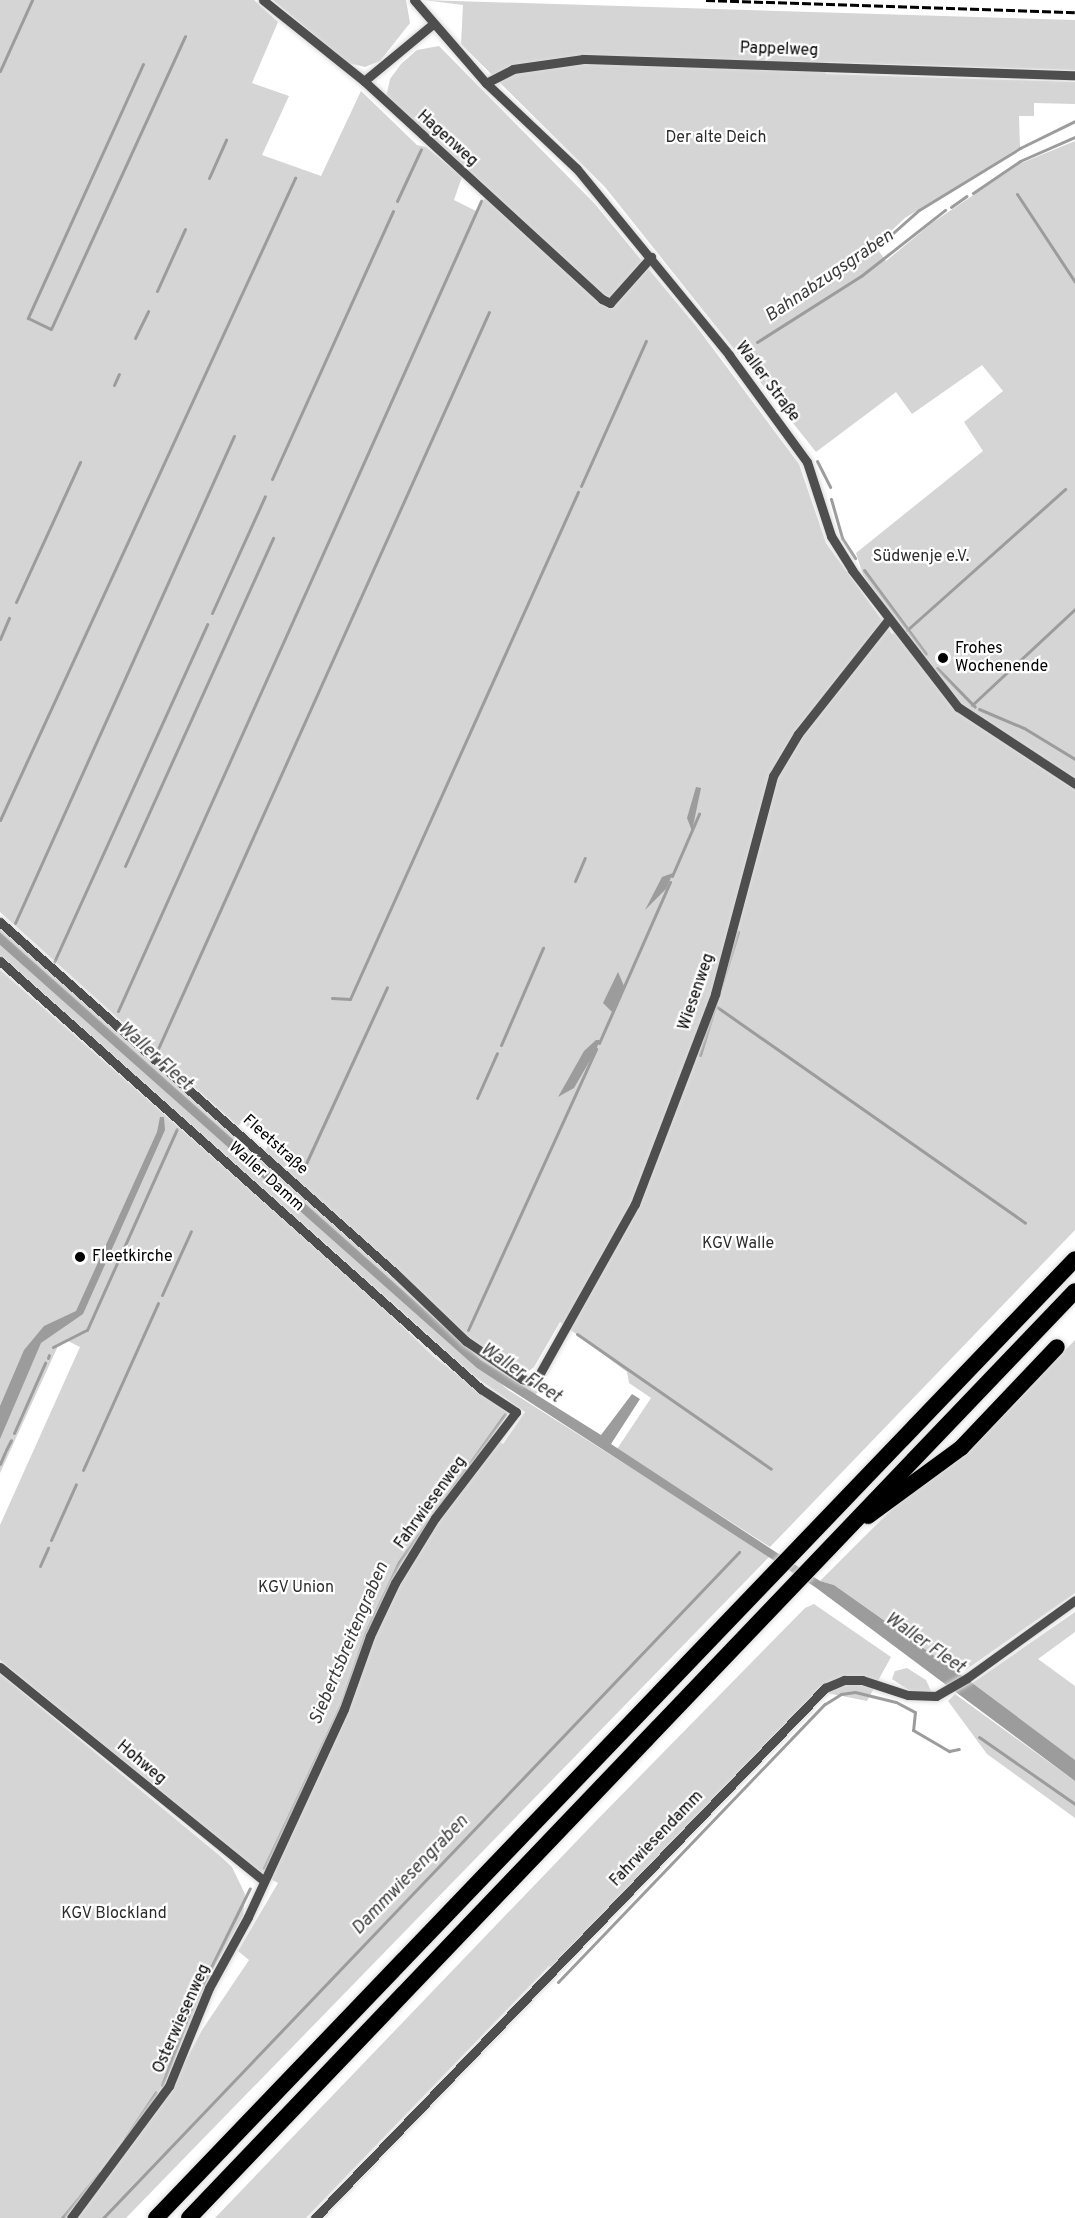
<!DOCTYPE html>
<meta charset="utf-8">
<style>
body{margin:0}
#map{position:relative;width:1075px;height:2218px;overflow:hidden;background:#fff;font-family:Overpass,sans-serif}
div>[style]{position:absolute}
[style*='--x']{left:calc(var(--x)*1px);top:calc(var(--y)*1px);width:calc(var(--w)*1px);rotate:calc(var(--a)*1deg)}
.green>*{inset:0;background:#d5d5d5}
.water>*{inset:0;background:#9c9c9c}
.stream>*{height:3px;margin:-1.5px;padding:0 1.5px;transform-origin:1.5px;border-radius:1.5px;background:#9c9c9c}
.roads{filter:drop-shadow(0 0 2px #dbdbdb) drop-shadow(0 0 2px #dbdbdb)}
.street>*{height:9px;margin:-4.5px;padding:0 4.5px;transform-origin:4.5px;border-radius:4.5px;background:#4e4e4e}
.highway>*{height:16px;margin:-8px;padding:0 8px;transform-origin:8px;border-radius:8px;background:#000}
.rail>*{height:3px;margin-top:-1.5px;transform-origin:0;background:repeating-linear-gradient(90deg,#000 0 9px,transparent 0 12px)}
.dots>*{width:16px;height:16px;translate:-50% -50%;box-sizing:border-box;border:3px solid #fff;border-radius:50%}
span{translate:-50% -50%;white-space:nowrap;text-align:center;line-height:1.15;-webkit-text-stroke:4.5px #fff;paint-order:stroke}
.street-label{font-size:16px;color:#000}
.park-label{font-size:16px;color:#2c2c2c}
.poi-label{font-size:16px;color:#000}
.left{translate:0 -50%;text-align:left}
.water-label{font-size:18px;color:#3d3d3d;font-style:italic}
</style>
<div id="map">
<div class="green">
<div style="clip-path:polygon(0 0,254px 0,278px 22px,252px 83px,289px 96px,262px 155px,321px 176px,361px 91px,417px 145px,426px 147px,462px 177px,454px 200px,478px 212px,488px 191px,386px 97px,390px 79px,401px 64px,417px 50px,439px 46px,594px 203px,696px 326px,799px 464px,826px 543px,892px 634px,902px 629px,863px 575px,856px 553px,983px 451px,964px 422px,1003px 391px,982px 365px,912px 414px,896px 392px,816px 452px,605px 187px,461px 44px,463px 5px,423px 0,1075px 20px,1075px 70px,826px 62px,826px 74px,1075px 82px,1075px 104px,1034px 103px,1034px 116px,1019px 116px,1020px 147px,905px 218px,875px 246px,886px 261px,932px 223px,1019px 164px,1075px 141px,1075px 1230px,770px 1547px,617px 1449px,651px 1398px,629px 1383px,627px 1372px,560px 1322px,534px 1367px,524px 1375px,469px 1337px,265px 1151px,272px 1137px,267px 1135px,264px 1142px,242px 1122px,238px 1126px,0 912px)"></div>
<div style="clip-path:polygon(273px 0,406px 0,410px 23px,380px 61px,365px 67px,348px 63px)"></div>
<div style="clip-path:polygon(0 927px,465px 1342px,528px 1384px,543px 1373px,547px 1376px,535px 1396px,481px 1360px,414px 1302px,0 932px)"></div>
<div style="clip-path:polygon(0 945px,507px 1389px,770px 1556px,126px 2218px,77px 2218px,164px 2102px,202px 2030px,249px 1960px,238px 1951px,278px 1883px,259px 1872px,0 1660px,0 1525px,80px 1347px,68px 1341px,58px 1346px,0 1473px,0 970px,365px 1291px,434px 1357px,508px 1413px,492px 1436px,503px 1444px,525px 1412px,473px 1375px,0 955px)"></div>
<div style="clip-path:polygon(1075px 1340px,1075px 1593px,960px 1674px,834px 1585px,820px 1581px,889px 1512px,987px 1430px)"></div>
<div style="clip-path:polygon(814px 1604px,891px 1657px,867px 1701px,827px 1693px,557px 1972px,549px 1966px,306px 2218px,215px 2218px,596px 1821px,805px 1608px)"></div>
<div style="clip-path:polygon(1075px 1612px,1075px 1632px,1038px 1659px,1075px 1686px,1075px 1760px,971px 1684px)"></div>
<div style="clip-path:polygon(907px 1668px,926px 1680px,931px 1691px,910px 1691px,892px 1679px,895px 1671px)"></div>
<div style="clip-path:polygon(0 1674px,219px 1855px,232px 1867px,245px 1894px,243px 1916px,215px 1966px,175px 2065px,156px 2099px,65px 2218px,0 2218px)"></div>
<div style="clip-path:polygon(955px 1694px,1075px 1781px,1075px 1818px,987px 1754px,948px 1701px)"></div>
</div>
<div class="water">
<div style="clip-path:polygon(696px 787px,701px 788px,692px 831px,687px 818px)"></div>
<div style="clip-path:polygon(673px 873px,666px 889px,645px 910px,662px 877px)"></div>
<div style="clip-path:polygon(0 932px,481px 1360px,601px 1435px,632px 1394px,640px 1399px,611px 1444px,820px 1581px,834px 1585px,960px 1674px,1075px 1760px,1075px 1781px,815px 1587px,477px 1368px,0 945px)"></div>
<div style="clip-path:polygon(618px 972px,624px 986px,612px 1012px,603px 1003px)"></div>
<div style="clip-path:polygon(596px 1040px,600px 1040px,595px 1052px,574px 1088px,558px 1097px,584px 1051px)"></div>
<div style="clip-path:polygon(160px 1117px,164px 1117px,165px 1130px,83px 1314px,41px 1343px,0 1439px,0 1406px,24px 1350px,44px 1326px,76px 1311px,157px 1132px)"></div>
</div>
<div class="stream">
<div style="--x:143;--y:64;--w:279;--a:114.4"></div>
<div style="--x:28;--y:318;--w:25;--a:26"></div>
<div style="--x:51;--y:329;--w:322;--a:-65.4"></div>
<div style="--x:0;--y:71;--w:78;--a:-65.7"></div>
<div style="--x:209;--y:178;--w:42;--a:-65.9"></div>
<div style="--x:973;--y:193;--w:57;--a:-34.2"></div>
<div style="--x:1020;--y:161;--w:60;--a:-23.6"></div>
<div style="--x:1017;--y:194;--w:105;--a:56.6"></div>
<div style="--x:397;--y:201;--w:57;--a:-65.2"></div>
<div style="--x:951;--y:207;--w:19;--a:-35"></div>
<div style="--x:876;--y:248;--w:57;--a:-41.5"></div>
<div style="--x:919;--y:210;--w:119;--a:-31.5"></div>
<div style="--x:1020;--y:148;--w:61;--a:-26.1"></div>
<div style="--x:157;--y:291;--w:68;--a:-65.7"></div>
<div style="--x:135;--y:338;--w:30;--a:-64"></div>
<div style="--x:757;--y:342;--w:123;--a:-32.4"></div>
<div style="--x:861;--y:276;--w:107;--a:-38.2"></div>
<div style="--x:114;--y:385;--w:12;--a:-66"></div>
<div style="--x:817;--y:461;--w:29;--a:63"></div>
<div style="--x:272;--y:479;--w:294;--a:-65.7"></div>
<div style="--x:581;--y:486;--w:159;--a:-65.9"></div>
<div style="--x:831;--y:499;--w:41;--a:74.2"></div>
<div style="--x:842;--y:538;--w:24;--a:57"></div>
<div style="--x:864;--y:570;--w:104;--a:53.6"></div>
<div style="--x:16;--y:602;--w:154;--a:-65.4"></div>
<div style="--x:212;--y:613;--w:128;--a:-65.6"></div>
<div style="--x:907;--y:630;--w:212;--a:-41.7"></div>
<div style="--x:0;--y:639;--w:23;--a:-67"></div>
<div style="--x:937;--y:668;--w:54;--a:45.7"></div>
<div style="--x:972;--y:705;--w:141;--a:-43"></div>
<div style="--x:979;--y:709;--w:49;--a:22.9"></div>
<div style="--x:1024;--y:728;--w:60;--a:31.3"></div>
<div style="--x:0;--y:820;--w:707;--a:-65.32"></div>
<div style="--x:125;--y:866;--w:360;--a:-65.7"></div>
<div style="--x:672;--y:876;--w:68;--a:-66.5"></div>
<div style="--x:575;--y:881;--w:25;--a:-67"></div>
<div style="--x:15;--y:923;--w:534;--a:-65.79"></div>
<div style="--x:54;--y:962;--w:371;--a:-65.6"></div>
<div style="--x:332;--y:998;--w:18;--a:3"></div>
<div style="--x:350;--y:999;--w:556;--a:-65.79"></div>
<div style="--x:717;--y:1007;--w:376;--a:35"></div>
<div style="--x:118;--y:1011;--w:888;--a:-65.86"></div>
<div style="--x:599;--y:1043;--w:176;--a:-66.2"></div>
<div style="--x:501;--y:1045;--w:106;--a:-66.6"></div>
<div style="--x:157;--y:1051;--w:810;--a:-65.81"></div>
<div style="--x:700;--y:1055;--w:129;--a:-72.8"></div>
<div style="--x:477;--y:1098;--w:49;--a:-66"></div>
<div style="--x:303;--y:1170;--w:201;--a:-65.3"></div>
<div style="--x:162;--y:1295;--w:70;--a:-65.6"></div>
<div style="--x:468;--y:1330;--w:309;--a:-65.5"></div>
<div style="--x:577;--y:1334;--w:236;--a:34.8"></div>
<div style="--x:53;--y:1347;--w:38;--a:-27"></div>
<div style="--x:87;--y:1330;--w:220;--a:-65.9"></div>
<div style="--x:48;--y:1358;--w:3;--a:-72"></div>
<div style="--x:14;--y:1433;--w:77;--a:-66.1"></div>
<div style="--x:6;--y:1450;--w:11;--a:-63"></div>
<div style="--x:0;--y:1464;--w:13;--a:-67"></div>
<div style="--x:83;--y:1470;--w:183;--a:-65.8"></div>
<div style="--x:51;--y:1540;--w:61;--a:-65.9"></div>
<div style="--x:40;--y:1566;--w:20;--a:-66"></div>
<div style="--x:979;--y:1737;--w:117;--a:34.9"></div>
<div style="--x:264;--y:1868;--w:181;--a:-64.8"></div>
<div style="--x:341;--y:1704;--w:76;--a:-70.9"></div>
<div style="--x:366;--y:1632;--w:77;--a:-64.8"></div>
<div style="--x:399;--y:1562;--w:182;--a:-54.4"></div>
<div style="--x:558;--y:1982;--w:385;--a:-46.2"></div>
<div style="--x:825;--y:1704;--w:19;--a:-32"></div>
<div style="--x:841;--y:1694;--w:14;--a:-8"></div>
<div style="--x:855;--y:1692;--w:42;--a:13.7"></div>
<div style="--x:896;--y:1702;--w:21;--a:28"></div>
<div style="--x:915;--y:1712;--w:18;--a:96"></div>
<div style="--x:913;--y:1730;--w:42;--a:30.3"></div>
<div style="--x:949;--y:1751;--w:10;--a:-11"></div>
<div style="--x:162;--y:2085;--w:85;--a:-69.2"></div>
<div style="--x:192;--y:2006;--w:131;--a:-63.8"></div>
<div style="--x:125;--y:2138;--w:55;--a:-56"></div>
<div style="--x:62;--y:2218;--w:58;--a:-50.6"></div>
<div style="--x:103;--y:2218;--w:921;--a:-46.32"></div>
</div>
<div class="roads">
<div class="street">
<div style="--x:263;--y:0;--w:129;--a:38.7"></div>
<div style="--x:364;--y:81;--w:323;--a:42.5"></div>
<div style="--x:602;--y:299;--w:9;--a:27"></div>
<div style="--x:610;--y:303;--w:62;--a:-48.3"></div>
<div style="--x:414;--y:0;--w:110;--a:49.1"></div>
<div style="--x:486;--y:83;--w:125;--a:43.4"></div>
<div style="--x:577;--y:169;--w:240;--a:50.7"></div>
<div style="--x:729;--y:355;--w:132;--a:53.9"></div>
<div style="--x:807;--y:462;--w:78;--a:72"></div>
<div style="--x:831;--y:536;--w:40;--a:58"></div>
<div style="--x:852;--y:570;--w:173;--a:52.3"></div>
<div style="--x:958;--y:707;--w:140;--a:33.3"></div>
<div style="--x:364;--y:81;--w:89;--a:-39.6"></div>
<div style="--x:486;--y:83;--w:30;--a:-27"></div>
<div style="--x:513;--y:69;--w:71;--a:-8.1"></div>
<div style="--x:583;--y:59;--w:492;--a:1.9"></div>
<div style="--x:0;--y:922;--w:527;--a:41.62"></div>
<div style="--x:394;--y:1272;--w:100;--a:43.8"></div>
<div style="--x:466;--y:1341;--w:68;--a:34.2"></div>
<div style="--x:522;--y:1379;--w:13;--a:13"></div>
<div style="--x:535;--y:1382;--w:204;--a:-60.7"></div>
<div style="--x:635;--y:1204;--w:225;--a:-69.1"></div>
<div style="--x:715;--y:994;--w:226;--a:-75.1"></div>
<div style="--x:773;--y:776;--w:49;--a:-59.2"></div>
<div style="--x:798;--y:734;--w:145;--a:-51.7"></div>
<div style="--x:0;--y:961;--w:644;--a:41.66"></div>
<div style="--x:481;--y:1389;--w:42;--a:33.3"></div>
<div style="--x:516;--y:1412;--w:133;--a:127.4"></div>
<div style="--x:435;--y:1518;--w:76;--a:121.6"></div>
<div style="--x:395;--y:1583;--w:59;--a:115.3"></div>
<div style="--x:370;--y:1636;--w:77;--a:109.6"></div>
<div style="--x:344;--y:1709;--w:229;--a:114.8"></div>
<div style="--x:248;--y:1917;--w:81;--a:118.8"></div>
<div style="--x:209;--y:1988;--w:106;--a:112.2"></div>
<div style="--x:169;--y:2086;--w:164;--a:126.6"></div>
<div style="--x:0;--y:1667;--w:338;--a:39"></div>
<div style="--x:315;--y:2218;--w:736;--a:-46.1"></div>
<div style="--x:825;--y:1688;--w:21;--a:-23"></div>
<div style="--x:844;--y:1680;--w:18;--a:0"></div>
<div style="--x:862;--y:1680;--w:48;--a:18.1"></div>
<div style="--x:908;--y:1695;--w:28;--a:2"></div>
<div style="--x:936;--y:1696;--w:36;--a:-30"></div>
<div style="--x:967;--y:1678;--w:133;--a:-35.8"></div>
</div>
<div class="highway">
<div style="--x:868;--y:1516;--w:115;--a:-36.2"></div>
<div style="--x:961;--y:1448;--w:139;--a:-46.5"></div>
<div style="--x:156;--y:2218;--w:1328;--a:-46.22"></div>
<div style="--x:189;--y:2218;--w:1282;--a:-46.3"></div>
</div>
</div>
<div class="rail">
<div style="--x:706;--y:0;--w:369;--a:1.9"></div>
</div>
<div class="dots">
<div style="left:943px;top:658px;background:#000"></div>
<div style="left:80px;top:1257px;background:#000"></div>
</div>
<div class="street-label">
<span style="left:779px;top:50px;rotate:2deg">Pappelweg</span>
<span style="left:447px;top:139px;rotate:42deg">Hagenweg</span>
<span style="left:767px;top:382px;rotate:53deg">Waller Straße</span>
<span style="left:697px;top:992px;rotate:-71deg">Wiesenweg</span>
<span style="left:275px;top:1145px;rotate:42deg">Fleetstraße</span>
<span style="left:266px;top:1177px;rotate:42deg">Waller Damm</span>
<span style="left:431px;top:1503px;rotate:-54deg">Fahrwiesenweg</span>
<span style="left:141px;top:1763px;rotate:40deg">Hohweg</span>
<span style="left:657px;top:1839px;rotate:-46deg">Fahrwiesendamm</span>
<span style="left:182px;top:2019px;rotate:-66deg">Osterwiesenweg</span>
</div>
<div class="park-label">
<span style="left:716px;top:138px">Der alte Deich</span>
<span style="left:921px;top:557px">Südwenje e.V.</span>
<span style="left:738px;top:1244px">KGV Walle</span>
<span style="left:296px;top:1588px">KGV Union</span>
<span style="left:114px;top:1914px">KGV Blockland</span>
</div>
<div class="poi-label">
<span class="left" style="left:955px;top:658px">Frohes<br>Wochenende</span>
<span class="left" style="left:92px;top:1257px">Fleetkirche</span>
</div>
<div class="water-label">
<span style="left:830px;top:277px;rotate:-34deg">Bahnabzugsgraben</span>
<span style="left:154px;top:1057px;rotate:42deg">Waller Fleet</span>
<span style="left:520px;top:1374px;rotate:34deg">Waller Fleet</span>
<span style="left:350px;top:1644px;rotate:-67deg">Siebertsbreitengraben</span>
<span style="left:924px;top:1644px;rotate:35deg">Waller Fleet</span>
<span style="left:411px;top:1876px;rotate:-46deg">Dammwiesengraben</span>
</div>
</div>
